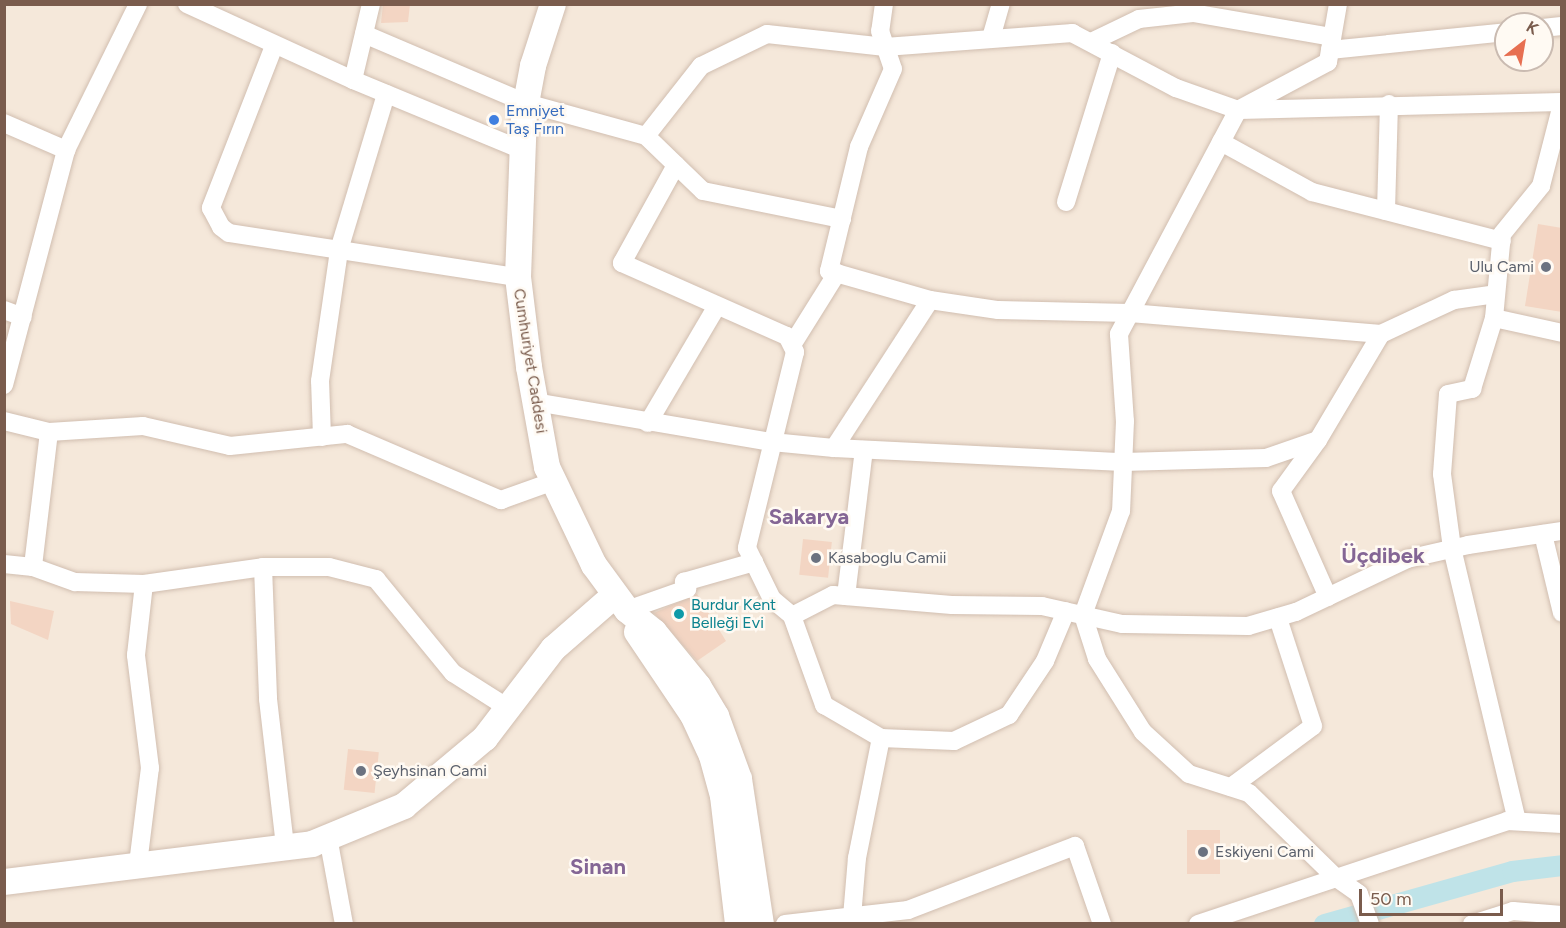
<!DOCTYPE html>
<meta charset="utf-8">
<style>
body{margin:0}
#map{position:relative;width:1566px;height:928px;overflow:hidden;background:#fdf6ec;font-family:Figtree,sans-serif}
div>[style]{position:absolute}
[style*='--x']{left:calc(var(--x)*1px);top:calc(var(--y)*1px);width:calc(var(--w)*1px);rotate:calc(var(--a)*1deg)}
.residential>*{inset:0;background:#f5e8da}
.canal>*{height:21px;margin:-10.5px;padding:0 10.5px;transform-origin:10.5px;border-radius:10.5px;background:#bfe3e8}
.building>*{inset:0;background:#f3d5c3;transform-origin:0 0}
.roads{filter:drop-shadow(0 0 2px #d1beb0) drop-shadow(0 0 2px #d1beb0)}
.minor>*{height:18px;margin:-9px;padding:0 9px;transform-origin:9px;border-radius:9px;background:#fff}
.secondary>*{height:26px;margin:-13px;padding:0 13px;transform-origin:13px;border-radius:13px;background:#fff}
.dots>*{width:16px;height:16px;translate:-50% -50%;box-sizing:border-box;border:3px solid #fffaf3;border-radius:50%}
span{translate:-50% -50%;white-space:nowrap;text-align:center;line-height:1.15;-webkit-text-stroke:5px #fffaf3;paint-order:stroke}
.shop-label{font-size:16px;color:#366cbe}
.left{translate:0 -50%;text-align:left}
.worship-label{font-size:16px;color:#5b616d}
.right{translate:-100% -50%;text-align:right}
.street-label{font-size:16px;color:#7a5c4d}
.culture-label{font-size:16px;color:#0d838f}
.district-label{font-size:22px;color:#846695;font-weight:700}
.frame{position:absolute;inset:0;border:6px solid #7a5c4d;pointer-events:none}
.north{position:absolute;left:1494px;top:12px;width:60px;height:60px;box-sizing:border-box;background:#fffaf3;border:2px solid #cabbb1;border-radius:50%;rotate:31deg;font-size:16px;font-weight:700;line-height:24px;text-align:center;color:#7a5c4d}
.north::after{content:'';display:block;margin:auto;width:21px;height:27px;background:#e76f51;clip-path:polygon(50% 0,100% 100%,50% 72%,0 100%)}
.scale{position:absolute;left:1359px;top:889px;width:144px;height:27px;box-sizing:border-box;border:3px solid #7a5c4d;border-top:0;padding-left:8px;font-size:18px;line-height:21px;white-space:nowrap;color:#7a5c4d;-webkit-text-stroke:4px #fffaf3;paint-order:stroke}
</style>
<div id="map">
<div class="residential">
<div style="clip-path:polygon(evenodd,5px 5px,1561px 5px,1561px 923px,5px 923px,5px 5px,1506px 24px,1542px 24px,1542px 60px,1506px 60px,1506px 24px)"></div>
</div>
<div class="canal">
<div style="--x:1324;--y:924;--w:195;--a:-15.7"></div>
<div style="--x:1512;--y:871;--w:50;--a:-6.8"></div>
</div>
<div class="building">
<div style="clip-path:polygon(383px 4px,410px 4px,408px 22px,381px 23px)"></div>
<div style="clip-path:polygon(1538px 224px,1562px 228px,1562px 312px,1525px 306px)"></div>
<div style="left:803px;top:539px;width:29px;height:36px;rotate:6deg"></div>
<div style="clip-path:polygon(697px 594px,726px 641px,697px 661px,654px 613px)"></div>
<div style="clip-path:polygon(10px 601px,54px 611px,48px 640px,11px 624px)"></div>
<div style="left:348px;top:749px;width:31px;height:41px;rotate:6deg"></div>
<div style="left:1187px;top:830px;width:33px;height:44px"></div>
</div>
<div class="roads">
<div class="minor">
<div style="--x:187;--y:4;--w:183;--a:24.6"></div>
<div style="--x:353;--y:80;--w:183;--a:22.5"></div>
<div style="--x:884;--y:4;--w:27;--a:98"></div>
<div style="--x:880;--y:31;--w:40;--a:71.1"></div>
<div style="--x:893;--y:69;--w:85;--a:113.6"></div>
<div style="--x:859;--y:147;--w:128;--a:103.6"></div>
<div style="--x:829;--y:271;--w:105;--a:16"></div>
<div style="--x:930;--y:300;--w:69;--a:8.4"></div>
<div style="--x:998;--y:310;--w:132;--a:1.3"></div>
<div style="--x:1130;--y:313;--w:252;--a:4.8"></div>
<div style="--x:1381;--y:334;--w:81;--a:-25"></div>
<div style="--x:1454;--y:300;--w:42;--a:-8.1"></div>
<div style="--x:1338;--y:4;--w:59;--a:99.8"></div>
<div style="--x:1328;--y:62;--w:102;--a:151.9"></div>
<div style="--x:1238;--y:110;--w:254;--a:118"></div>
<div style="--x:1119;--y:334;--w:87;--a:86.1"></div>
<div style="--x:1125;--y:421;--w:90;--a:92.5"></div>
<div style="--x:1121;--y:511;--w:111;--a:110.1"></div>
<div style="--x:1083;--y:615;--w:46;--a:72.3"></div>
<div style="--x:1097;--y:659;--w:86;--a:57.8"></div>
<div style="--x:1143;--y:732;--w:62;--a:42.4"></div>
<div style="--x:1189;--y:774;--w:63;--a:17.6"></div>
<div style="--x:1249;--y:793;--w:120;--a:44.3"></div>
<div style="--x:1335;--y:877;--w:29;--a:35"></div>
<div style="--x:1359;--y:894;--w:32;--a:70"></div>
<div style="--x:1542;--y:28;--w:20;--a:-6"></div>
<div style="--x:364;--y:34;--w:176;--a:23.1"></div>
<div style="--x:526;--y:103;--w:124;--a:15.4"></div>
<div style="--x:646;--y:136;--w:79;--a:44"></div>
<div style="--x:703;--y:191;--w:142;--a:11.4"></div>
<div style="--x:991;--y:38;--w:35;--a:-74"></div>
<div style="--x:1091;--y:42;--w:53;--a:-25.6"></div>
<div style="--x:1139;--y:19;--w:54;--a:-6.3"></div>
<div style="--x:1193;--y:13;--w:141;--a:9.8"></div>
<div style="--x:274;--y:46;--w:174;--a:111.3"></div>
<div style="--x:211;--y:208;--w:21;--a:62"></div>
<div style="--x:221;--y:227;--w:10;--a:37"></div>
<div style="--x:229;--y:233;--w:292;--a:8.7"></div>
<div style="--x:1330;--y:50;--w:177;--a:-5.8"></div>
<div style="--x:353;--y:80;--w:78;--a:-76.7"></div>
<div style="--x:4;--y:123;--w:68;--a:23.5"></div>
<div style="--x:646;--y:136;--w:89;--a:-51.8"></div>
<div style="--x:701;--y:66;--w:73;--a:-25.9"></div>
<div style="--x:767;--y:34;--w:119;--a:6.3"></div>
<div style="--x:885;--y:47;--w:188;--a:-4.3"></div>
<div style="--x:1072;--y:33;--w:118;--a:27.9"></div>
<div style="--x:1176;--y:88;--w:66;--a:19.5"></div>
<div style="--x:1238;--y:110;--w:324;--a:-1.4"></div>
<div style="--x:1221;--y:142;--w:104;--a:28.8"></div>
<div style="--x:1312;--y:192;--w:196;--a:14.5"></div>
<div style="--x:676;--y:165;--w:112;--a:118.9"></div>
<div style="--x:622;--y:263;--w:180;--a:23.9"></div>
<div style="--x:787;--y:336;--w:18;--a:63"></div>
<div style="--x:795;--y:352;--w:202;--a:103.8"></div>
<div style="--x:747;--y:548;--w:57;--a:63.9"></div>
<div style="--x:772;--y:599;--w:26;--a:40"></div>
<div style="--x:792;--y:616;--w:95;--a:70.2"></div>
<div style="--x:824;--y:705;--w:66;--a:30.1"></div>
<div style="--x:881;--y:738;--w:73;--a:2.4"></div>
<div style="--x:954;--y:741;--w:61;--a:-25.3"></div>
<div style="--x:1009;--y:715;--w:65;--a:-56.3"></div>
<div style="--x:1045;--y:661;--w:54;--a:-67.2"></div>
<div style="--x:1066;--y:202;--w:156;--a:-72.8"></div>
<div style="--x:1386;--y:211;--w:107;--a:-88.4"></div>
<div style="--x:4;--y:310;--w:20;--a:20"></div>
<div style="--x:1494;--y:318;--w:70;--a:12.4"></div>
<div style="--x:792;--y:345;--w:85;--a:-58"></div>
<div style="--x:4;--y:385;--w:243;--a:-75.2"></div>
<div style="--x:66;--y:150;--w:163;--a:-63.7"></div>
<div style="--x:535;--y:402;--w:240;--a:9.6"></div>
<div style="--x:772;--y:442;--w:62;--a:5.5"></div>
<div style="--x:834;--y:448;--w:289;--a:2.8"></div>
<div style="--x:1123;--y:462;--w:143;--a:-1.6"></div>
<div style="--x:1266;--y:458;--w:55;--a:-19.1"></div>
<div style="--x:1318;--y:440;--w:123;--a:-59.3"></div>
<div style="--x:4;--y:421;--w:46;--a:13.7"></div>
<div style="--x:49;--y:432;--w:136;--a:96.8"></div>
<div style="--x:648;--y:423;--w:136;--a:-59.5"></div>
<div style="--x:49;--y:432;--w:94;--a:-3.7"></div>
<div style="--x:143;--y:426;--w:89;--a:12.9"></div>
<div style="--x:230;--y:446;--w:118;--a:-5.9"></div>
<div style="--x:347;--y:434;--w:168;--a:23.2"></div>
<div style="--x:501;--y:500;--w:56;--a:-19.7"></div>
<div style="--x:322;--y:437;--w:56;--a:-92"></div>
<div style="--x:320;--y:381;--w:132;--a:-81.7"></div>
<div style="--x:339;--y:250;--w:163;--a:-73.2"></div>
<div style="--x:1318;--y:440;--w:63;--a:126"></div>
<div style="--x:1281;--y:491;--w:116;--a:66.1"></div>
<div style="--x:834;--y:448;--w:176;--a:-57"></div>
<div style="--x:1543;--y:534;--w:81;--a:76.5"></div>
<div style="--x:4;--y:564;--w:29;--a:6"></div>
<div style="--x:33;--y:567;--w:45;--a:19.7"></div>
<div style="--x:75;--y:582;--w:69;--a:1.7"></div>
<div style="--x:144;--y:584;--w:120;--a:-8.1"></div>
<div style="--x:263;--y:567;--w:66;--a:0"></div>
<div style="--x:329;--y:567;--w:49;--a:14.3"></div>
<div style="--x:376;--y:579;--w:122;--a:50.7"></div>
<div style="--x:453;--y:673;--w:65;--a:32.5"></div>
<div style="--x:263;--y:567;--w:132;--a:87.8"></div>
<div style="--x:268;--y:699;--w:149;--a:83.4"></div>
<div style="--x:846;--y:596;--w:147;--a:-83"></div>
<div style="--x:627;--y:610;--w:64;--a:-19.3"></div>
<div style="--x:687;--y:589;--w:8;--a:-113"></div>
<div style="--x:684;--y:582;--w:73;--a:-15.9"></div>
<div style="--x:792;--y:616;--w:46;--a:-27.1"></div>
<div style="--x:833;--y:595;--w:119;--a:4.8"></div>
<div style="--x:952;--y:605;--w:90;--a:0.6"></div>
<div style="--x:1042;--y:606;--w:82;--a:12.7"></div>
<div style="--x:1122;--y:624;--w:126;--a:0.9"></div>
<div style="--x:1248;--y:626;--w:50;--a:-16.3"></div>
<div style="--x:1296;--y:612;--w:123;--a:-25.5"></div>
<div style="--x:1407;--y:559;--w:63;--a:-12.9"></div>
<div style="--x:1468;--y:545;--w:95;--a:-8.5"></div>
<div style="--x:1231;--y:787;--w:102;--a:-36.6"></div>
<div style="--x:1313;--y:726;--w:114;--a:-108"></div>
<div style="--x:1517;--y:821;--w:281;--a:-103.4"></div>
<div style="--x:1452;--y:548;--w:75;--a:-97.7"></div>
<div style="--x:1442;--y:474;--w:80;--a:-85.7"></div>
<div style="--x:1448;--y:394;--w:25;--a:-12"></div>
<div style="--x:1472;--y:389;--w:74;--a:-72.8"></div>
<div style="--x:1494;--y:318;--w:84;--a:-84.6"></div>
<div style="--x:1502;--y:234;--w:62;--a:-50.9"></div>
<div style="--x:1541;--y:186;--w:85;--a:-75.6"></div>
<div style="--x:328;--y:837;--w:88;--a:79.6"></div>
<div style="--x:138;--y:864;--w:97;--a:-82.9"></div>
<div style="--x:150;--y:768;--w:114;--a:-97.1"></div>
<div style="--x:136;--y:655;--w:71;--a:-83.6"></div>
<div style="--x:785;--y:924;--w:124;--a:-6.5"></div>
<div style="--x:908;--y:910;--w:179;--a:-21"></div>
<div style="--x:1075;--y:846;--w:83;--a:70.9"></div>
<div style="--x:858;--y:924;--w:9;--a:-131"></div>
<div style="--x:852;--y:917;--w:59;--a:-85.2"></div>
<div style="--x:857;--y:858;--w:122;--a:-78.7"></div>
<div style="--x:1198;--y:924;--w:326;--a:-18.4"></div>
<div style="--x:1507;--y:821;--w:55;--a:3.1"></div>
<div style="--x:1472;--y:924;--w:43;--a:-17.6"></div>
<div style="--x:1513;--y:911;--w:49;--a:4.7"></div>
</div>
<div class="secondary">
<div style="--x:553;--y:4;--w:65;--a:107.9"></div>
<div style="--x:533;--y:66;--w:49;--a:100.6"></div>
<div style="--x:524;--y:114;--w:163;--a:92.1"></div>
<div style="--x:518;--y:277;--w:91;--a:83"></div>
<div style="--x:529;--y:367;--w:102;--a:79.8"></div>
<div style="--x:547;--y:467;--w:109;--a:64.4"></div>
<div style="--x:594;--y:565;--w:56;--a:53.7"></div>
<div style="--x:627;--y:610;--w:35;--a:39"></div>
<div style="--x:654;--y:632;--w:70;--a:50.8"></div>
<div style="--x:698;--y:686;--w:35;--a:59"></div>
<div style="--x:716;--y:716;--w:67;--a:69.9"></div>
<div style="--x:739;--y:779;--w:147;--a:81.4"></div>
<div style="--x:637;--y:632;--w:100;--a:56"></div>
<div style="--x:693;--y:715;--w:45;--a:65.1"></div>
<div style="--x:712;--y:756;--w:41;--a:74.6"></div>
<div style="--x:723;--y:796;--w:129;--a:83.3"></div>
<div style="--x:4;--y:882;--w:310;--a:-7"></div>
<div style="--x:312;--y:844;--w:100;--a:-22.4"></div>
<div style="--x:404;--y:806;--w:106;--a:-40"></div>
<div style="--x:485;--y:738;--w:112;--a:-52.6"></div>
<div style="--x:553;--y:649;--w:82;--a:-41.1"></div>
</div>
</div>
<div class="dots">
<div style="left:494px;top:120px;background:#3f7fe0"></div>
<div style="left:1546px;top:267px;background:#6b7280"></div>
<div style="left:816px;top:558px;background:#6b7280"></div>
<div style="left:679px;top:614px;background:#0f9aa8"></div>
<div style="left:361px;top:771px;background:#6b7280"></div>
<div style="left:1203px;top:852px;background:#6b7280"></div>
</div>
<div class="shop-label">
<span class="left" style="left:506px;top:120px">Emniyet<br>Taş Fırın</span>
</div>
<div class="worship-label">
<span class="right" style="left:1534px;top:267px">Ulu Cami</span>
<span class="left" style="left:828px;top:558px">Kasaboglu Camii</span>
<span class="left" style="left:373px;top:771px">Şeyhsinan Cami</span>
<span class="left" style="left:1215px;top:852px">Eskiyeni Cami</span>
</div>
<div class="street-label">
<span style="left:530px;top:361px;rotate:81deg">Cumhuriyet Caddesi</span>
</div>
<div class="culture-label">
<span class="left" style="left:691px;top:614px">Burdur Kent<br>Belleği Evi</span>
</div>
<div class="district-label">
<span style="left:809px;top:517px">Sakarya</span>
<span style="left:1383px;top:556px">Üçdibek</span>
<span style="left:598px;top:867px">Sinan</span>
</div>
<div class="frame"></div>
<div class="north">K</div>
<div class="scale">50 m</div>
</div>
